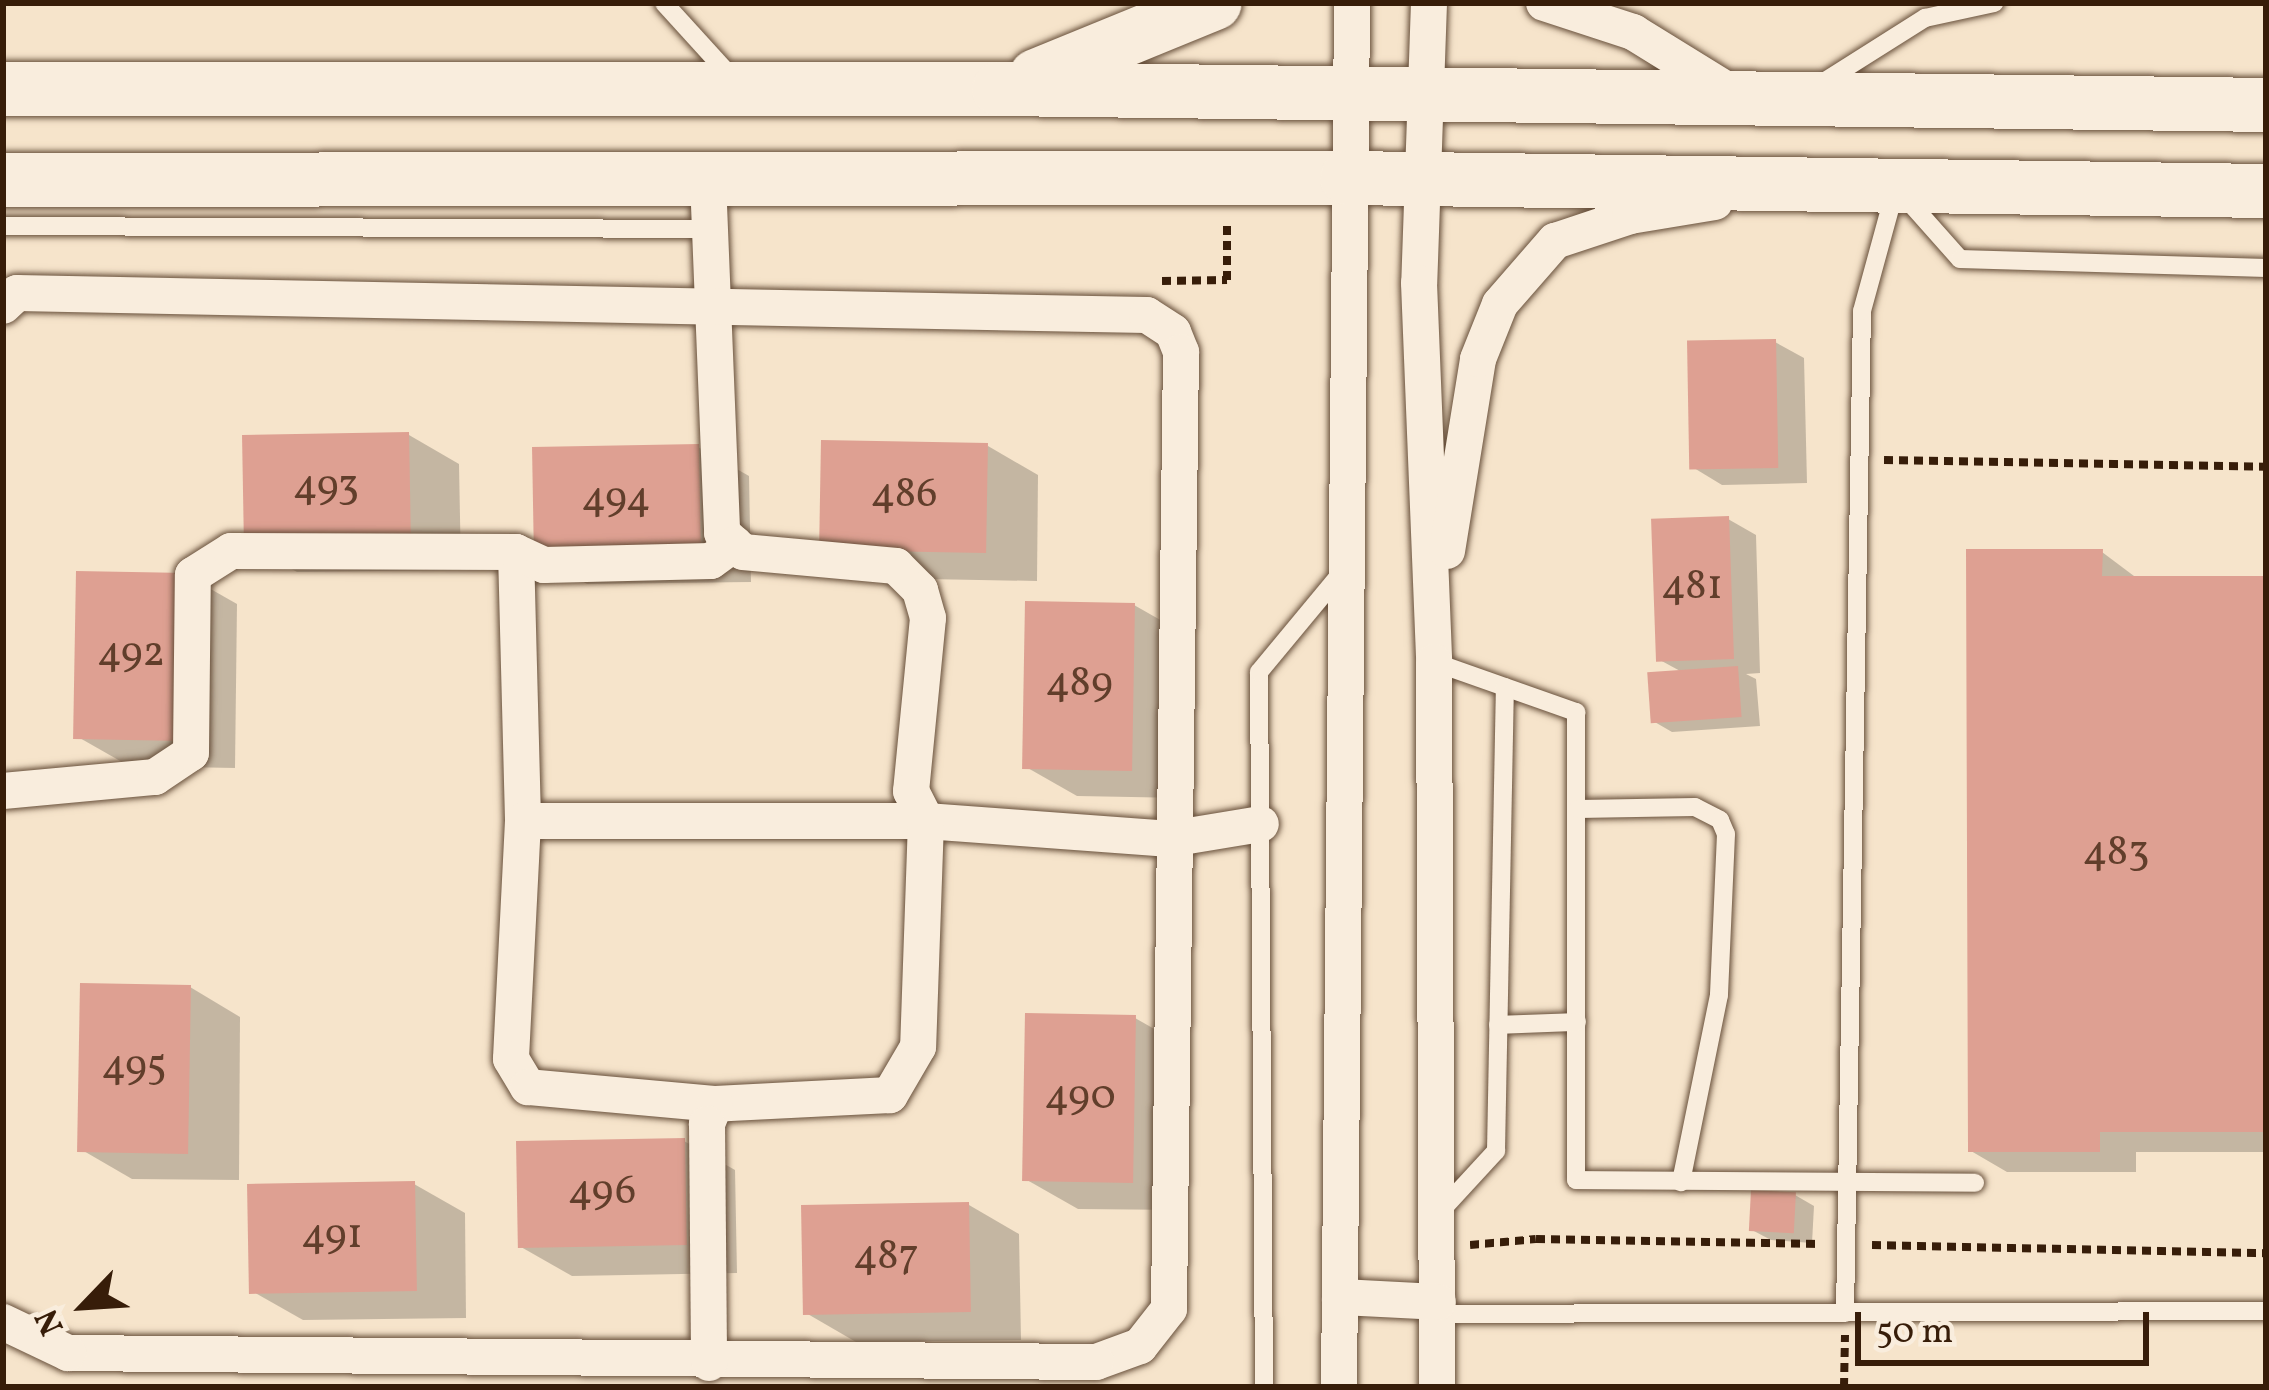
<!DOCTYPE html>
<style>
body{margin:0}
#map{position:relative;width:2269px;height:1390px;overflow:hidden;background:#f6e4cb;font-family:Vollkorn,serif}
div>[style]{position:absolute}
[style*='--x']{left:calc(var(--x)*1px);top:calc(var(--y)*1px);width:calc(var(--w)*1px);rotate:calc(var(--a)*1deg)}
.shadow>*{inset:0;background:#0003}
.building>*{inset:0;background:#dea092;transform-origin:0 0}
.path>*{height:8px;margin-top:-4px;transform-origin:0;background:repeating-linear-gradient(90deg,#371d09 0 9px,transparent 0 15px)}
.roads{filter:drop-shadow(0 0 3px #674f3a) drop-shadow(0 0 3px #674f3a)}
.lane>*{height:18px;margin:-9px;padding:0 9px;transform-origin:9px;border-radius:9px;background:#f9eddd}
.street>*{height:36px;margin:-18px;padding:0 18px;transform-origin:18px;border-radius:18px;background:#f9eddd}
.secondary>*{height:54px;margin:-27px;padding:0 27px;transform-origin:27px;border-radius:27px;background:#f9eddd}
span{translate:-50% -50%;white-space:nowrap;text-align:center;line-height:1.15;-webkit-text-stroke:10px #f9eddd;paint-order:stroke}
.number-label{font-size:42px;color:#613e2b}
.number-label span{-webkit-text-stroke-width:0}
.frame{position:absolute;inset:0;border:6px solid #371d09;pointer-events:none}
.north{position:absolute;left:24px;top:1246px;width:120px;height:120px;-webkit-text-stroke:9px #f9eddd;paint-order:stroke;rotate:245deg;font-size:33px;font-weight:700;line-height:48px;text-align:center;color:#371d09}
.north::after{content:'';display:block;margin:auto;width:42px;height:54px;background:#371d09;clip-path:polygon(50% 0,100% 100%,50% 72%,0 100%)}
.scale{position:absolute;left:1855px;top:1312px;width:294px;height:54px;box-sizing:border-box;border:6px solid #371d09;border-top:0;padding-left:15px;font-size:36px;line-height:42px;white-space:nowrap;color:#371d09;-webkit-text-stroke:9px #f9eddd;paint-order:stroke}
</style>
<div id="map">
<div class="shadow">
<div style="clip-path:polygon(1775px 342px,1804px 358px,1807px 483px,1722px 485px,1694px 468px)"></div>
<div style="clip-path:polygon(409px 435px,459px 464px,461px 570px,297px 572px,246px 543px)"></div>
<div style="clip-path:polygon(988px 446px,1038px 475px,1037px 581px,873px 578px)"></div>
<div style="clip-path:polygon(698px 447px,749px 476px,751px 582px,587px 584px,536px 555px)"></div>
<div style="clip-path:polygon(1728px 519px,1756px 535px,1760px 673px,1746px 674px,1756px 679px,1760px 726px,1672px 732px,1653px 721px,1682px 672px,1658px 659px)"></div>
<div style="clip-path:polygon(2102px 552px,2138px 579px,2266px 579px,2266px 1152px,2136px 1152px,2136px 1172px,2007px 1172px,1971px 1151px)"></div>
<div style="clip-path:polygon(186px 575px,237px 604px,235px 768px,129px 766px,78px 737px)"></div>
<div style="clip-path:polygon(1134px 605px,1185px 634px,1184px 798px,1077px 796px,1026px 767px)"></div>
<div style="clip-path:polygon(190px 987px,240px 1017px,239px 1180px,132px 1179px,82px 1150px)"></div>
<div style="clip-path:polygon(1135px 1018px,1186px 1047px,1184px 1210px,1078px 1209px,1027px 1180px)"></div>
<div style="clip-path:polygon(684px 1141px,735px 1170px,737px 1273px,572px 1276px,521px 1247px)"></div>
<div style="clip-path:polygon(414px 1184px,465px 1213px,466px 1318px,303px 1320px,252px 1291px)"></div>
<div style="clip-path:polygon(1795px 1195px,1814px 1206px,1812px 1243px,1771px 1240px,1752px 1230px)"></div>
<div style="clip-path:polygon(969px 1205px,1019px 1234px,1021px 1340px,856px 1342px,806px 1313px)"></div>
</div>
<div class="building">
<div style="left:1776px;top:339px;width:129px;height:89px;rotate:89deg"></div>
<div style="left:409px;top:432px;width:111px;height:167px;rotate:89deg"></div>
<div style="left:821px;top:440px;width:167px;height:110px;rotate:1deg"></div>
<div style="left:699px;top:444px;width:110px;height:167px;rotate:89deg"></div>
<div style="left:1729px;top:516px;width:143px;height:78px;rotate:88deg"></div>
<div style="clip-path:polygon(1966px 549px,2103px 549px,2102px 576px,2266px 576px,2266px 1132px,2100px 1132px,2100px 1152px,1968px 1152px)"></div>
<div style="left:76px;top:571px;width:111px;height:168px;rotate:1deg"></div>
<div style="left:1025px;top:601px;width:110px;height:168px;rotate:1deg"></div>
<div style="left:1738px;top:666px;width:51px;height:91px;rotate:86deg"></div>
<div style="left:80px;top:983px;width:111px;height:169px;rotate:1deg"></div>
<div style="left:1025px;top:1013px;width:111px;height:168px;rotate:1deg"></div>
<div style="left:685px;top:1138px;width:107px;height:169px;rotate:89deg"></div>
<div style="left:415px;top:1181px;width:110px;height:168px;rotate:89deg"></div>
<div style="left:1751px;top:1190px;width:45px;height:41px;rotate:3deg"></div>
<div style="left:969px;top:1202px;width:110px;height:168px;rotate:89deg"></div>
</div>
<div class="path">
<div style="--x:1162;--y:281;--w:65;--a:-0.9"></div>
<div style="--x:1227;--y:280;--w:58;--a:-90"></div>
<div style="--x:1884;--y:460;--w:382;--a:1"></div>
<div style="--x:1470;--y:1245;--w:66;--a:-5.2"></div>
<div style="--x:1536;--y:1239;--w:285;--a:1"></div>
<div style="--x:1872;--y:1245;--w:394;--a:1.2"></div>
<div style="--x:1844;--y:1387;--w:52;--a:-88.9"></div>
</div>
<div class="roads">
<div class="lane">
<div style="--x:664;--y:3;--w:104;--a:47.7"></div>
<div style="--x:1822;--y:83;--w:122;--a:-32.3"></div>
<div style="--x:1925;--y:18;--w:71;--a:-12.3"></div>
<div style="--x:3;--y:226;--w:707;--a:0.24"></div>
<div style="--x:1434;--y:662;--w:151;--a:19.4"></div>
<div style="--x:1576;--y:712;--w:468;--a:90"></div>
<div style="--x:1576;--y:1180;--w:399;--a:0.4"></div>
<div style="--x:1578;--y:809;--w:117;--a:-1"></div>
<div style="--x:1695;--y:807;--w:28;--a:27"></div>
<div style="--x:1720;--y:820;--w:15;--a:67"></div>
<div style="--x:1726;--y:834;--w:161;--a:92.5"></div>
<div style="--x:1719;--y:995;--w:191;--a:101.5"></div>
<div style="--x:1498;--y:1025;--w:79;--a:-2.2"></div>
<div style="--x:1438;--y:1214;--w:86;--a:-47.4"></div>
<div style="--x:1496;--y:1151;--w:464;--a:-88.9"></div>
<div style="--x:1845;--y:1313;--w:1002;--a:-89.03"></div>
<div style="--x:1862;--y:311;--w:129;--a:-74.7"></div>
<div style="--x:1896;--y:187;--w:96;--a:48.4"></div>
<div style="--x:1960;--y:259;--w:306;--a:1.7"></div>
<div style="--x:1438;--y:1314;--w:828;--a:-0.21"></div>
<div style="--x:1264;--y:1387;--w:715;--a:-90.4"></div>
<div style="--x:1259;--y:672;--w:131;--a:-50.3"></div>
</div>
<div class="street">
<div style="--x:1429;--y:3;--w:280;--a:92"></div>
<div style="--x:1419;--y:283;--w:379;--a:87.7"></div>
<div style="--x:1434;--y:662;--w:725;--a:89.76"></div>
<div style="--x:1544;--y:3;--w:94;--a:18"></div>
<div style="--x:1633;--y:32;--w:120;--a:31.7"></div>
<div style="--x:708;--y:180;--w:353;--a:87.7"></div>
<div style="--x:722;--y:533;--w:28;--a:42"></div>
<div style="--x:743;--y:552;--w:154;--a:5.2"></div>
<div style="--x:896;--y:566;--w:34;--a:45"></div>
<div style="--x:920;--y:590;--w:29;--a:74"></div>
<div style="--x:928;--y:618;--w:174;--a:95.6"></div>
<div style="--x:911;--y:791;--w:34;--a:63"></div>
<div style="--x:926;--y:821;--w:245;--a:4.2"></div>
<div style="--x:1170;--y:839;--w:92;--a:-9.4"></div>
<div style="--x:3;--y:306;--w:19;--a:-43"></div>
<div style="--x:17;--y:293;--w:1130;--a:1.12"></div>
<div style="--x:1147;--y:315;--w:31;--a:33"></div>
<div style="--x:1173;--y:332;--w:22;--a:68"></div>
<div style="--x:1181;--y:352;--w:957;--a:90.72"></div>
<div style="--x:1169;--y:1309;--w:47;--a:128.1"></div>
<div style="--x:1140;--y:1346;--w:47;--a:160"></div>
<div style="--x:1096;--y:1362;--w:1028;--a:-179.5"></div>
<div style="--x:68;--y:1353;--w:72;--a:-154.5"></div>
<div style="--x:1447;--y:551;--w:194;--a:-80.8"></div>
<div style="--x:1478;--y:359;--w:59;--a:-68.2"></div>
<div style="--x:1500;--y:304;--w:84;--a:-48.9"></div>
<div style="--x:1555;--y:241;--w:79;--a:-18.4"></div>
<div style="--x:1630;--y:216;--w:86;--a:-9.4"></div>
<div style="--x:516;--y:552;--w:269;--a:88.5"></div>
<div style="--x:523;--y:821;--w:238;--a:92.9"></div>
<div style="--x:511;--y:1059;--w:33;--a:59"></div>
<div style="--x:528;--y:1087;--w:188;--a:5.2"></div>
<div style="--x:3;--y:791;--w:153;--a:-5.3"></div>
<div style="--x:155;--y:777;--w:43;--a:-33.7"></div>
<div style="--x:191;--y:753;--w:178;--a:-89.4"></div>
<div style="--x:193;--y:575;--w:45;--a:-32.3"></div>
<div style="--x:231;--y:551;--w:285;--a:0.2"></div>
<div style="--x:516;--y:552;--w:31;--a:25"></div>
<div style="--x:544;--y:565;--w:167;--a:-1.4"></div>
<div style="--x:711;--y:561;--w:29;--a:-36"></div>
<div style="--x:523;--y:821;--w:403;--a:0"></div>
<div style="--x:926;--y:821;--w:226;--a:92"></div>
<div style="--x:918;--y:1047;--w:56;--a:120.3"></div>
<div style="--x:890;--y:1095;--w:175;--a:177.1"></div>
<div style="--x:715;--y:1104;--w:22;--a:112"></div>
<div style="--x:707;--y:1124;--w:239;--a:89.5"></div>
<div style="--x:1340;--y:1297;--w:98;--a:2.9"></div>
<div style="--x:1339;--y:1387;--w:1384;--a:-89.46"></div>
</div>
<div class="secondary">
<div style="--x:1036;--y:76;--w:193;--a:-22.2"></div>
<div style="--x:3;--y:89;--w:996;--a:0"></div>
<div style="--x:999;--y:89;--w:1267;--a:0.72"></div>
<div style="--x:3;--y:180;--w:1344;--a:-0.09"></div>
<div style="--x:1347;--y:178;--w:919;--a:0.81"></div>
</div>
</div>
<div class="number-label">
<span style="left:326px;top:488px">493</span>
<span style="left:904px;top:496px">486</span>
<span style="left:616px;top:500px">494</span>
<span style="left:1692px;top:588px">481</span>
<span style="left:131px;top:655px">492</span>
<span style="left:1079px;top:685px">489</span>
<span style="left:2116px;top:854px">483</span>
<span style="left:134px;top:1068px">495</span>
<span style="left:1080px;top:1098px">490</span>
<span style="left:602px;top:1193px">496</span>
<span style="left:332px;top:1237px">491</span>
<span style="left:886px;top:1258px">487</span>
</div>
<div class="frame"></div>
<div class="north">N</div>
<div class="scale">50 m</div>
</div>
